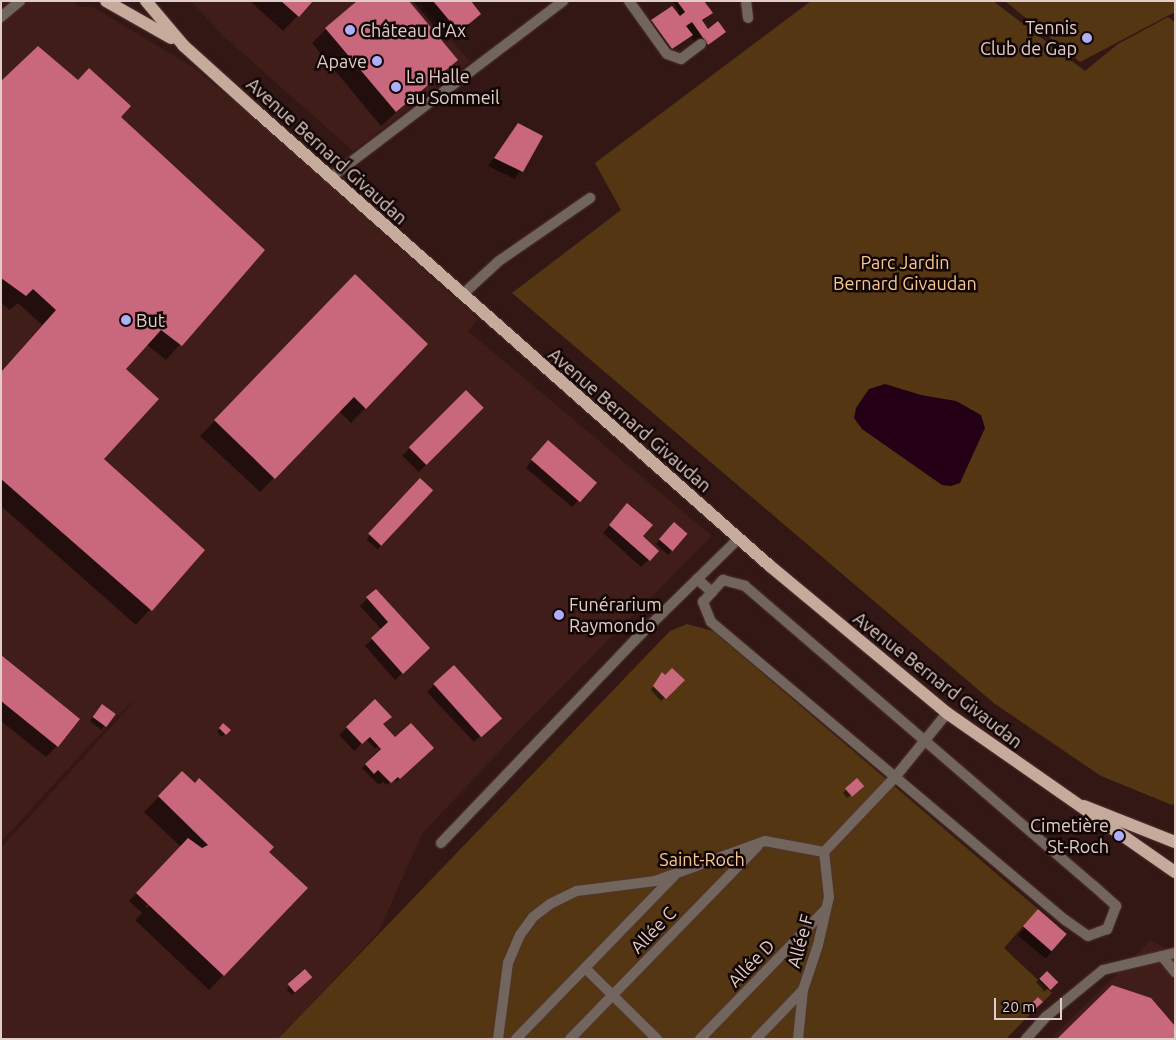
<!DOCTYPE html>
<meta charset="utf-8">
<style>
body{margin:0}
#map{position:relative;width:1176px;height:1040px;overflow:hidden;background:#331714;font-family:Ubuntu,sans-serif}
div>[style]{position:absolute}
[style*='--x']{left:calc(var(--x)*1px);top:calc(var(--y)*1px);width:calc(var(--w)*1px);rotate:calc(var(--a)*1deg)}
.built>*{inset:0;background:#401d19}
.green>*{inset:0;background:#543712}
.water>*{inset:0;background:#240016}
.shadow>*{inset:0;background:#0007;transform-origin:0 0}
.building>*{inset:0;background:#c9677d;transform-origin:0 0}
.roads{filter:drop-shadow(0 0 1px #4f3431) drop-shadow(0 0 1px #4f3431)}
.service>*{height:10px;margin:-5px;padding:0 5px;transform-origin:5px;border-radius:5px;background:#72655e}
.pedestrian>*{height:10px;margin:-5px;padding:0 5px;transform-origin:5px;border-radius:5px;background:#72655e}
.minor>*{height:10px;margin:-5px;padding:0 5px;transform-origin:5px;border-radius:5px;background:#72655e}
.primary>*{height:12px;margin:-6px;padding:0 6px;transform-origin:6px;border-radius:6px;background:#c6aa9b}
.dots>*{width:14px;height:14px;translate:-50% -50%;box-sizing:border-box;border:2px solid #120605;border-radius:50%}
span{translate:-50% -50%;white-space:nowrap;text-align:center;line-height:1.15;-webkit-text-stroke:5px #120605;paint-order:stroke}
.poi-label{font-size:18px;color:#e1cdca}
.right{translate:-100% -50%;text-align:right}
.left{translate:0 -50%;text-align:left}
.street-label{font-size:18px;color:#e1cdca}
.park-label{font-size:18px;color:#fbc88f}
.frame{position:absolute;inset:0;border:2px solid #e1cdca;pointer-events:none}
.scale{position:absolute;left:994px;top:998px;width:68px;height:22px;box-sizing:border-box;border:2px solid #e1cdca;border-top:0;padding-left:6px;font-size:15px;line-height:18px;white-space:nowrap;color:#e1cdca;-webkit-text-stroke:4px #120605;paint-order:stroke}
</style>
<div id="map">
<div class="built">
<div style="clip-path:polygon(1px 1px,72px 1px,79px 7px,93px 7px,193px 67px,267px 129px,478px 319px,468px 331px,712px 536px,524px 725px,422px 834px,378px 933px,278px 1039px,1px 1039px,1px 848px,138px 697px,109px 724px,1px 842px)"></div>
<div style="clip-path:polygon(191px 1px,419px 1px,470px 62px,353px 151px,222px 35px)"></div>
<div style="clip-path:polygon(1151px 940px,1175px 954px,1175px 1039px,1051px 1039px)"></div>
</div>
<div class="green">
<div style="clip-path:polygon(811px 1px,993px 1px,1085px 71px,1118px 44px,1168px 17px,1175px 22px,1175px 803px,1172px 805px,1101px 776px,995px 704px,512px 293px,621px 210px,595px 163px)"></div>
<div style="clip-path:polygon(1005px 1px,1175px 1px,1175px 12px,1080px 62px)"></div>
<div style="clip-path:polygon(687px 624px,713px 631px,1038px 909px,1004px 948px,1052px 993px,1043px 1002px,1038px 997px,1030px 1005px,1035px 1009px,1006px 1039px,278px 1039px,670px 631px)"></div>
</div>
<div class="water">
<div style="clip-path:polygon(885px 384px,921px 395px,956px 401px,981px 415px,985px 428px,960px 483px,951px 486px,942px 485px,862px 429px,854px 418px,856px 408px,869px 389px)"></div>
</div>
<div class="shadow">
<div style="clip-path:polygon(250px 1px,312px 1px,283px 31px)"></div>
<div style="clip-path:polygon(413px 1px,469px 1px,480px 13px,447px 42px)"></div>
<div style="clip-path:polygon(673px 1px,703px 1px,711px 13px,702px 22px,708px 30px,724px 32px,701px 51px,690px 36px,664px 56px,645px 29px,652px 21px,677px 14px,679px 12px)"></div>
<div style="clip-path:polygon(326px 29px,456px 59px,381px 126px,312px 43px)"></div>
<div style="clip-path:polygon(89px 69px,119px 118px,264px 250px,166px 360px,146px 344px,125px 370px,103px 459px,203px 550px,136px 625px,1px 506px,1px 372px,42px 325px,18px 303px,10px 310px,1px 303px,1px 83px,77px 81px)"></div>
<div style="clip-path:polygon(518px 125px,542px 136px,515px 179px,488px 166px)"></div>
<div style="clip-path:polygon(341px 290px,426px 344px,351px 423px,339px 411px,260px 492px,200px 436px)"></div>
<div style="left:466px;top:392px;width:23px;height:90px;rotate:45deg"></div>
<div style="clip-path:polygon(541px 449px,595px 482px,572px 507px,526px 468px)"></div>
<div style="left:420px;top:480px;width:15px;height:80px;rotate:42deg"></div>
<div style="clip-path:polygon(620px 512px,658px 551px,641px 567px,603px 533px)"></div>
<div style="clip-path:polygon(670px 527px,686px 534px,668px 555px,656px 544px)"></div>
<div style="clip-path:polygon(375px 591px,421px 656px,395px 680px,365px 646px,382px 630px,360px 606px)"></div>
<div style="clip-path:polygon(1px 657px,57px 746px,46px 757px,1px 721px)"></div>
<div style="clip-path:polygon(453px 667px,493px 725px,474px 742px,427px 692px)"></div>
<div style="clip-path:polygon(662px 674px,683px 680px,661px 701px,651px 690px)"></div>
<div style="clip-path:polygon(375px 701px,390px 717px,382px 725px,391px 734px,375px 749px,366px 739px,354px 751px,339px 735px)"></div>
<div style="clip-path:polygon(99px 709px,104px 727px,101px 730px,90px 721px)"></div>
<div style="clip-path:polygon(411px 724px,425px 755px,396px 782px,394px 779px,387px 785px,383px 782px,379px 785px,362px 768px,380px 748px)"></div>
<div style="clip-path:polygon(223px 725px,229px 730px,222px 737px,217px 732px)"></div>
<div style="clip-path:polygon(evenodd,182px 773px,307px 889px,209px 990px,135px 920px,142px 913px,129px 901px,181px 847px,144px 812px,182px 773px,191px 857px,195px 860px,147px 908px,145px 907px,191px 857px)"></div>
<div style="clip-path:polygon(857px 779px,859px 789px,847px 798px,843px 793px)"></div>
<div style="left:1038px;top:911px;width:36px;height:32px;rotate:39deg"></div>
<div style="left:305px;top:971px;width:8px;height:26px;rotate:45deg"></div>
<div style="left:1047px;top:972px;width:13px;height:15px;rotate:48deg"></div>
<div style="clip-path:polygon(1038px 998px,1041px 1002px,1031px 1012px,1028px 1009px)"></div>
</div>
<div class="building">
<div style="clip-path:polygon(281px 1px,313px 1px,299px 17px)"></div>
<div style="clip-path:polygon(357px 1px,409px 1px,458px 60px,396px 112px,325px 28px)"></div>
<div style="clip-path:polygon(433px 1px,471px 1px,481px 14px,459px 32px)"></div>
<div style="clip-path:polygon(677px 1px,704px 1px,713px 13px,702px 20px,708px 29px,718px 21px,726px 32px,708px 45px,692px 22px,686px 26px,693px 35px,672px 49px,651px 20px,672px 6px,680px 16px,685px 12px)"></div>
<div style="clip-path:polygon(38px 46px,78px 80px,89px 68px,131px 106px,121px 117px,265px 250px,182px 346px,161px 330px,126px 369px,159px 399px,104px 459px,205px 550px,152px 611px,1px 479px,1px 372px,56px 310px,33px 289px,26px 296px,1px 278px,1px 81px)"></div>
<div style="clip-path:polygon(518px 123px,543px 136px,523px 172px,494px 158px)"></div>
<div style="clip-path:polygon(355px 274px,428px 344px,366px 409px,354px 397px,275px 479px,214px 420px)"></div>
<div style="left:466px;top:390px;width:25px;height:81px;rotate:45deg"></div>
<div style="left:548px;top:440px;width:65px;height:26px;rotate:41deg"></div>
<div style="left:420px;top:478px;width:18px;height:76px;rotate:43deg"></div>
<div style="clip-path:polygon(627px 503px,653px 525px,643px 536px,659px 551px,650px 561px,609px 525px)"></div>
<div style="left:674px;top:522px;width:18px;height:23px;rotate:41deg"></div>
<div style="clip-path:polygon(376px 589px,430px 648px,403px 674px,371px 638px,388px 622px,366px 597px)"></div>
<div style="clip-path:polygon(1px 655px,80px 719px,58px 747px,1px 701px)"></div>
<div style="left:454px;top:665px;width:72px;height:28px;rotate:48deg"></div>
<div style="clip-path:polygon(672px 668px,685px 680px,666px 699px,653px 686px,662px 672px,665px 675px)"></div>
<div style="clip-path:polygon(375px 699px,392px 717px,383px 724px,395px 737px,411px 723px,434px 748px,400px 779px,398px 777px,391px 783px,378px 770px,374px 774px,365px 764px,381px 749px,370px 737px,362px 744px,346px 727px)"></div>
<div style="left:102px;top:704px;width:17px;height:16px;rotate:36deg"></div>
<div style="clip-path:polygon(223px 723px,231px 730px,226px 735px,219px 728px)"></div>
<div style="clip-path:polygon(182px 771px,195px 783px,199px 778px,274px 847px,269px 852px,308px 888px,224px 976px,136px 893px,188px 838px,202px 848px,208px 845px,158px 796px)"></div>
<div style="left:857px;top:778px;width:11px;height:16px;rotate:49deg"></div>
<div style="left:1038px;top:909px;width:38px;height:23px;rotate:41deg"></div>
<div style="left:305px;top:969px;width:11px;height:23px;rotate:49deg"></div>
<div style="left:1047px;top:971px;width:16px;height:11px;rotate:45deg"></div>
<div style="clip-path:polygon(1112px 985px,1151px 998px,1175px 1026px,1175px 1039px,1057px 1039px)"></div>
<div style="clip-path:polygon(1038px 997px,1043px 1002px,1035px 1009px,1030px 1005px)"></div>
</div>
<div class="roads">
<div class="service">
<div style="--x:629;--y:1;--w:65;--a:54.4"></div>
<div style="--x:667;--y:54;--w:15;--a:20"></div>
<div style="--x:681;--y:59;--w:25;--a:-37"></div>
<div style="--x:746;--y:1;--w:17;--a:83"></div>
<div style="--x:462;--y:295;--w:50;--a:-42.6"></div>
<div style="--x:499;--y:261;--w:111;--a:-34.7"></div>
<div style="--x:723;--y:580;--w:23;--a:15"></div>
<div style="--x:745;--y:586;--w:460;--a:40.7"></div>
<div style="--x:1094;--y:886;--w:30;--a:42"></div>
<div style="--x:1116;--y:906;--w:25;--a:111"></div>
<div style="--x:1107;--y:929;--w:20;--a:160"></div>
<div style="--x:1088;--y:936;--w:28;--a:-145"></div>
<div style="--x:1065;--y:920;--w:463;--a:-139.9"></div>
<div style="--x:711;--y:622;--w:22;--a:-112"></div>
<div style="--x:703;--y:602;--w:30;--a:-48"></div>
<div style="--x:896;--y:776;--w:81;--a:-51"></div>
<div style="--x:1162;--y:956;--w:21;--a:51"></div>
<div style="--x:1026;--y:1039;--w:31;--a:-48"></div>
<div style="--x:1047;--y:1016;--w:72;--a:-39.4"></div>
<div style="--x:1103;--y:970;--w:74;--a:-13.3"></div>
</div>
<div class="pedestrian">
<div style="--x:585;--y:968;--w:101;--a:44.6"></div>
<div style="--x:498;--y:1039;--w:77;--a:-82.5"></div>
<div style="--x:508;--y:963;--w:30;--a:-67"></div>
<div style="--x:520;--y:935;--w:22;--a:-54"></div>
<div style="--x:533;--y:917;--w:21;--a:-37"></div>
<div style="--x:550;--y:904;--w:30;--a:-26"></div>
<div style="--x:577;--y:891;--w:79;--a:-7.3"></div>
<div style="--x:655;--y:881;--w:117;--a:-20"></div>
<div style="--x:765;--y:841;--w:60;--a:10.6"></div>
<div style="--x:824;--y:852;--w:105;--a:-46.5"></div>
<div style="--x:516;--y:1039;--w:227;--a:-45.9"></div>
<div style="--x:570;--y:1039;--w:269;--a:-45.8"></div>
<div style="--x:700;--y:1039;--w:180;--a:-45.9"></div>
<div style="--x:756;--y:1039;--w:68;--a:-46.2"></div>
<div style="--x:798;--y:1039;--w:49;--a:-84.2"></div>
<div style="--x:803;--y:990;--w:47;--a:-71.6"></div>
<div style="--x:818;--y:945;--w:49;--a:-77.1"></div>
<div style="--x:829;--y:897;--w:45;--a:-96.3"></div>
</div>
<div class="minor">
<div style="--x:1;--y:17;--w:25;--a:-40"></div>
<div style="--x:330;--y:178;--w:293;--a:-37.2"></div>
<div style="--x:697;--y:579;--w:20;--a:41"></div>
<div style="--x:441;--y:843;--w:281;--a:-46.3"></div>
<div style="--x:635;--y:640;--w:144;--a:-44.4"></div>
</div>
<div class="primary">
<div style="--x:106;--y:1;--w:75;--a:29.6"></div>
<div style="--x:146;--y:1;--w:59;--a:49.8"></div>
<div style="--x:184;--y:46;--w:97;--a:42.1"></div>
<div style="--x:256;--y:111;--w:686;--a:41.52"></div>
<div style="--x:770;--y:566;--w:230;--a:39.7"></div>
<div style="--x:947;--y:713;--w:278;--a:34.9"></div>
<div style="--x:1084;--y:806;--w:98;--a:21.6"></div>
</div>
</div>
<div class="dots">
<div style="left:350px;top:30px;background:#afaefa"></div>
<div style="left:1087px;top:38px;background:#afaefa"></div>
<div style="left:377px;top:61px;background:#afaefa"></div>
<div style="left:396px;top:87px;background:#afaefa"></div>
<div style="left:126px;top:320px;background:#afaefa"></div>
<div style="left:559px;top:615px;background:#afaefa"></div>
<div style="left:1119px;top:836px;background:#afaefa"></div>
</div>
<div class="poi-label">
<span class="right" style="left:1077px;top:38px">Tennis<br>Club de Gap</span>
<span class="left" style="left:360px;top:30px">Château d'Ax</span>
<span class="right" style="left:367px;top:61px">Apave</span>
<span class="left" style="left:406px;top:87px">La Halle<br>au Sommeil</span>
<span class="left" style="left:136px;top:320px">But</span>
<span class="left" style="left:569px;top:615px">Funérarium<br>Raymondo</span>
<span class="right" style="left:1109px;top:836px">Cimetière<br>St-Roch</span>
</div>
<div class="street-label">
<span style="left:327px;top:151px;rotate:42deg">Avenue Bernard Givaudan</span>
<span style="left:630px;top:420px;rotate:41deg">Avenue Bernard Givaudan</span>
<span style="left:938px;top:680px;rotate:38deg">Avenue Bernard Givaudan</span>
<span style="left:653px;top:930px;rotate:-46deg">Allée C</span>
<span style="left:800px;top:941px;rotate:-75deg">Allée F</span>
<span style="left:751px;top:963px;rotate:-46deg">Allée D</span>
</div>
<div class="park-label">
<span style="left:905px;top:273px">Parc Jardin<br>Bernard Givaudan</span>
<span style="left:702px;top:859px">Saint-Roch</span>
</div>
<div class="frame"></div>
<div class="scale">20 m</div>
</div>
